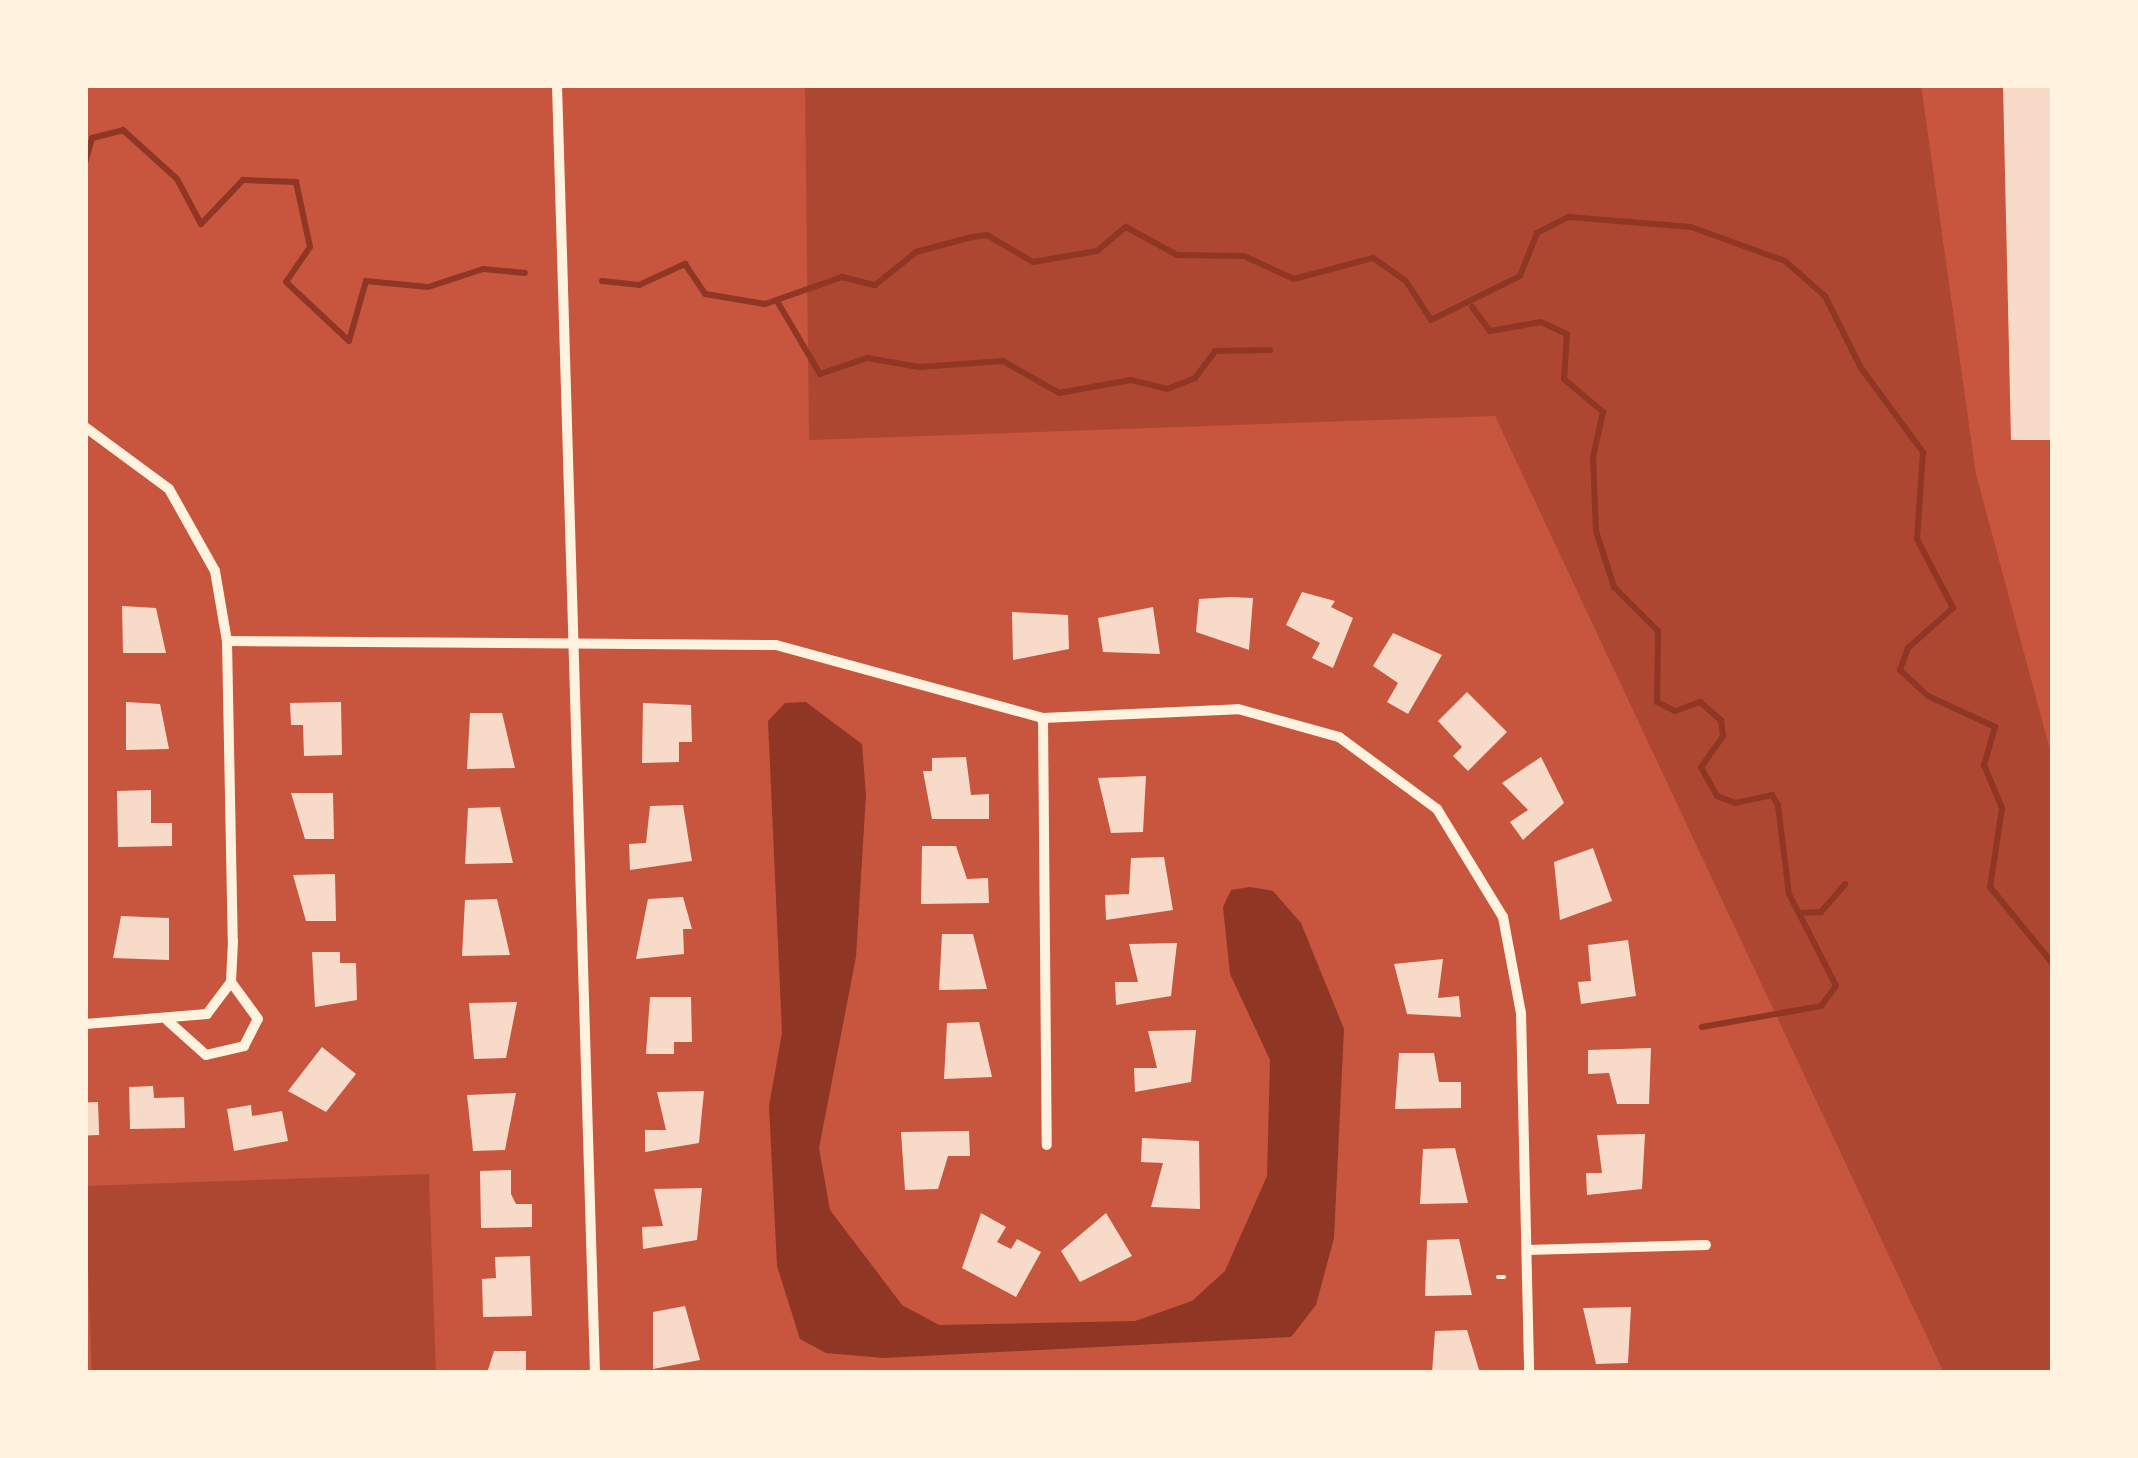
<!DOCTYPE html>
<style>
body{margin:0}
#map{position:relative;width:2138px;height:1458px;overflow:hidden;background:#c8553d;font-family:Quicksand,sans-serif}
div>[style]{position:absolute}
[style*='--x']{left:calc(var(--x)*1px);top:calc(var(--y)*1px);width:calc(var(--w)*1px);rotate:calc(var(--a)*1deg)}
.green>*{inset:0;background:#ae4732;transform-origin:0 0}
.water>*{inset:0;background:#8f3625}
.stream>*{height:6px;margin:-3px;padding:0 3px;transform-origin:3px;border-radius:3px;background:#8f3625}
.building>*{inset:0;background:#f7dbc8;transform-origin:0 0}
.path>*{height:4px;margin:-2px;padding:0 2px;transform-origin:2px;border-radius:2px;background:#fff3e0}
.minor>*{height:10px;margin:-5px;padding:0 5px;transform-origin:5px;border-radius:5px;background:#fff3e0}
span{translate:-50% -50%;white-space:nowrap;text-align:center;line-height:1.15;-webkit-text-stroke:10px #fff3e0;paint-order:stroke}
.frame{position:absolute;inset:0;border:88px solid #fff3e0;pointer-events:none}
</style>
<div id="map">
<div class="green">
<div style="clip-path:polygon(805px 85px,1921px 85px,1976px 474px,2053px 761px,2053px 1373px,1944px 1373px,1495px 416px,809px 440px)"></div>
<div style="left:429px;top:1174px;width:199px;height:344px;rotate:88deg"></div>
</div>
<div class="water">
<div style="clip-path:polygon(806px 702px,862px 744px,866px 795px,856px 957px,819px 1148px,830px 1210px,902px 1305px,939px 1325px,1135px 1321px,1192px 1301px,1225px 1271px,1267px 1176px,1270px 1060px,1230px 974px,1223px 907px,1231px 890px,1250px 887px,1273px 891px,1301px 923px,1344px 1029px,1334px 1238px,1316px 1305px,1291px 1337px,884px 1358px,826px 1353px,800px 1339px,777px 1266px,769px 1106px,782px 1033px,768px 721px,785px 703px)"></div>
</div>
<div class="stream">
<div style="--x:85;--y:163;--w:26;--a:-74"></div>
<div style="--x:92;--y:138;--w:32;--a:-14"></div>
<div style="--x:123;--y:130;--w:73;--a:42.2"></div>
<div style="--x:177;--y:179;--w:51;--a:61.9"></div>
<div style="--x:201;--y:224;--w:61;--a:-46.3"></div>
<div style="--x:243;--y:180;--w:53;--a:2.2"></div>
<div style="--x:296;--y:182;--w:66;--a:77.8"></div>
<div style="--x:310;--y:247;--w:42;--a:124.4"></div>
<div style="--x:286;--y:282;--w:86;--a:43.1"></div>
<div style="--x:349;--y:341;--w:62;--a:-74.2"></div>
<div style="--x:366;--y:281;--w:62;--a:5.5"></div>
<div style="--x:428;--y:287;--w:58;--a:-18.1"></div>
<div style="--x:483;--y:269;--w:42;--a:5.4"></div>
<div style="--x:602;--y:281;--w:37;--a:6"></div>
<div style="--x:639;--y:285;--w:51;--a:-24.5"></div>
<div style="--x:685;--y:264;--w:36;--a:56"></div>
<div style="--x:705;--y:294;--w:61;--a:9.5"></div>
<div style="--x:765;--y:304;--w:82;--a:-19.3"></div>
<div style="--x:842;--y:277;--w:34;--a:14"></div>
<div style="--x:875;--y:285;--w:53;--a:-38.8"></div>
<div style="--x:916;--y:252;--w:58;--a:-15"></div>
<div style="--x:972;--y:237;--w:15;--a:-8"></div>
<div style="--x:987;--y:235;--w:53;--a:30.4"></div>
<div style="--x:1033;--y:262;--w:65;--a:-9.8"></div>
<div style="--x:1097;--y:251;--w:38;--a:-40"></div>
<div style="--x:1126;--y:227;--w:58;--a:28.8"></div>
<div style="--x:1177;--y:255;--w:67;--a:0.9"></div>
<div style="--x:1244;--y:256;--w:55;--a:24.7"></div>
<div style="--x:1294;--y:279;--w:82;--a:-14.9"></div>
<div style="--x:1373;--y:258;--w:40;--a:34.9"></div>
<div style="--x:1406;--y:281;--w:46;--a:57.3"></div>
<div style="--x:1431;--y:320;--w:99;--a:-26.3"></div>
<div style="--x:1520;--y:276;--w:46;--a:-68.4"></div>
<div style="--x:1537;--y:233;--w:36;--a:-27"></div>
<div style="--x:1569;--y:217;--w:122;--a:4.7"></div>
<div style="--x:1691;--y:227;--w:100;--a:19.9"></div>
<div style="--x:1785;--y:261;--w:53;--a:41.2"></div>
<div style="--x:1825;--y:296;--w:80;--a:63.4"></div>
<div style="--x:1861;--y:368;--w:104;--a:53.6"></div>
<div style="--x:1923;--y:452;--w:87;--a:93.9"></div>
<div style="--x:1917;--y:539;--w:78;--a:62.4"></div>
<div style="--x:1953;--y:608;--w:60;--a:138.4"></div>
<div style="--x:1908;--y:648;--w:23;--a:110"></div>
<div style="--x:1900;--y:670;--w:38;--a:43"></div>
<div style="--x:1928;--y:696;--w:74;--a:24.8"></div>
<div style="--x:1995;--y:727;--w:40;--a:106"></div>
<div style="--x:1984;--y:765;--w:47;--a:67.3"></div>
<div style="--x:2002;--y:808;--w:80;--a:98.6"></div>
<div style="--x:1990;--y:887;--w:99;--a:50.7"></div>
<div style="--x:777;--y:301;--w:85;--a:59.5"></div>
<div style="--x:820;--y:374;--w:50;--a:-18.8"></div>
<div style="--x:867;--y:358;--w:53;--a:9.8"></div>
<div style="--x:919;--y:367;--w:84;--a:-4.1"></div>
<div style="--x:1003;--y:361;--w:64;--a:29.7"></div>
<div style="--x:1059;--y:393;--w:73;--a:-10.2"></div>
<div style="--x:1131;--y:380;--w:37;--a:14"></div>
<div style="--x:1167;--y:389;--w:30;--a:-21"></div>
<div style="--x:1195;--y:378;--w:34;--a:-53"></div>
<div style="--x:1215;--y:351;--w:55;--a:-1"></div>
<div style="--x:1472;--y:307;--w:30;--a:53"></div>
<div style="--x:1490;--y:331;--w:52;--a:-10"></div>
<div style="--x:1541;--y:322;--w:29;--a:25"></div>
<div style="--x:1567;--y:334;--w:45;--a:93.8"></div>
<div style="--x:1564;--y:379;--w:51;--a:40.2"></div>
<div style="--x:1603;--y:412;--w:46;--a:102.5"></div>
<div style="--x:1593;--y:457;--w:74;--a:87.7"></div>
<div style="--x:1596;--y:531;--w:59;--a:72.2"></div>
<div style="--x:1614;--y:587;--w:62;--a:45"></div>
<div style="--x:1658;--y:631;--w:71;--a:90.8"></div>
<div style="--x:1657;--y:702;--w:20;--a:27"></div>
<div style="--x:1675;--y:711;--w:27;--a:-20"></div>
<div style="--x:1700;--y:702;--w:28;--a:41"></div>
<div style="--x:1721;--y:720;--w:16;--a:83"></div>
<div style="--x:1723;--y:736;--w:38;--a:125"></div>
<div style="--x:1701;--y:767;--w:33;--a:61"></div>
<div style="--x:1717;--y:796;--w:19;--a:21"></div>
<div style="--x:1735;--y:803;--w:38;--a:-12"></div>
<div style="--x:1772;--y:795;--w:12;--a:59"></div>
<div style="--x:1778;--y:805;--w:90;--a:83"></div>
<div style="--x:1789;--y:894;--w:103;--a:62.9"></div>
<div style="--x:1836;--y:986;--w:25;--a:127"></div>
<div style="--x:1821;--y:1006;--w:121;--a:170"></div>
<div style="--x:1801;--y:913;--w:20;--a:-3"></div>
<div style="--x:1821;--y:912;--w:37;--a:-49"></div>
</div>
<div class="building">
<div style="clip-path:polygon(2003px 85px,2053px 85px,2053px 440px,2011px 440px)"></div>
<div style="clip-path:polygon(1302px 592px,1335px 601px,1331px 607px,1353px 618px,1333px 668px,1312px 658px,1320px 643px,1286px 625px)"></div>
<div style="clip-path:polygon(1231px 597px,1253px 598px,1249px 650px,1196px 632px,1199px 599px)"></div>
<div style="clip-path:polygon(122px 606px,156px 608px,166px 653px,123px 653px)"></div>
<div style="clip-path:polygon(1153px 607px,1160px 654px,1103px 652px,1098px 618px)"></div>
<div style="clip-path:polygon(1012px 612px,1068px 615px,1069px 649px,1013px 660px)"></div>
<div style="clip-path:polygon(1393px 633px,1442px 655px,1408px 714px,1387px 702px,1398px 683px,1373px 666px)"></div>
<div style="clip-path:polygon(1467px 692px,1507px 732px,1468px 771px,1453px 756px,1462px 747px,1438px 721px)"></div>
<div style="clip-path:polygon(126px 702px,160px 704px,169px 749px,126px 750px)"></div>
<div style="clip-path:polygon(341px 702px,342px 755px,304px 756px,303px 725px,291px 725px,290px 703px)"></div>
<div style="clip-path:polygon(643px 703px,691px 705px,692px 742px,679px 742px,679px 762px,642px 763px)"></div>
<div style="clip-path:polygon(470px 713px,502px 713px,515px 768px,467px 769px)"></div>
<div style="clip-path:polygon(966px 757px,971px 795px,989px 794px,989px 819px,932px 819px,923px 771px,932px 771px,932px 758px)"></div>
<div style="clip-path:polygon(1541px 757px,1564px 803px,1523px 840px,1510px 822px,1528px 810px,1502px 783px)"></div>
<div style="clip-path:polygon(1146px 776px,1143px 832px,1111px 833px,1098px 778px)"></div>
<div style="clip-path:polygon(151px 790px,151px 823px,172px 823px,172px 846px,118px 847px,117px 791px)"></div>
<div style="clip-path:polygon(291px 793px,333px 793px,334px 839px,305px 839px)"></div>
<div style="clip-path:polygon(683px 805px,692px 861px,630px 870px,629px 844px,646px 843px,650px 806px)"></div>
<div style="clip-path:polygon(500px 807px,513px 863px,465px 864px,468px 808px)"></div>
<div style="clip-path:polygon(922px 846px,956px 846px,967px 879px,988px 878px,989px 903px,921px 904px)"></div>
<div style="clip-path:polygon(1593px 848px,1612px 901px,1560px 920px,1554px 862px)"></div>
<div style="clip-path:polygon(1164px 857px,1173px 910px,1106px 920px,1105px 895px,1129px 894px,1131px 858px)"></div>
<div style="clip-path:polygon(335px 874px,336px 921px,306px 921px,293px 875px)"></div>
<div style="clip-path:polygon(683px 897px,692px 929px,683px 929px,684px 954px,636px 959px,648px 899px)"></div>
<div style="clip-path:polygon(497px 899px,510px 955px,462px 956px,465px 900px)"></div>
<div style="clip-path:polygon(121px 916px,169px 918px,169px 960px,113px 958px)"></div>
<div style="clip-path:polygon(942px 934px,973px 934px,987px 989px,939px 990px)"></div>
<div style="clip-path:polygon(1628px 940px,1636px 996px,1581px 1004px,1578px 982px,1591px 981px,1588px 945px)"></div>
<div style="clip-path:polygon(1177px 943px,1171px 996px,1116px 1005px,1115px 982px,1138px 982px,1129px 944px)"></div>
<div style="clip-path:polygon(312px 952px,340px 952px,340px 963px,356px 963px,357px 1000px,315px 1007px)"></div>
<div style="clip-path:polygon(1443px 959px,1438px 998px,1459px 996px,1461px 1017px,1407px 1014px,1394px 964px)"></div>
<div style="clip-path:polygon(650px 997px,691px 997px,692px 1042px,674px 1042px,674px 1054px,646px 1054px)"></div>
<div style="clip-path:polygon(517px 1002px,506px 1058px,474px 1059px,469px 1003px)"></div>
<div style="clip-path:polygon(979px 1022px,992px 1077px,944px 1079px,947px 1023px)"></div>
<div style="clip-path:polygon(1196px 1030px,1191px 1082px,1135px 1092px,1134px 1068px,1157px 1068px,1148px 1031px)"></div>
<div style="clip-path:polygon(322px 1047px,356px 1074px,326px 1112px,288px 1091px)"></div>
<div style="clip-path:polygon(1651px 1048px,1649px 1104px,1617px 1104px,1609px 1073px,1588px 1074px,1588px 1050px)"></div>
<div style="clip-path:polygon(1399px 1053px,1434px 1053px,1439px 1082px,1461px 1082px,1461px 1108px,1395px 1109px)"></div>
<div style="clip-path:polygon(153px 1086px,154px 1098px,184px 1097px,185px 1128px,130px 1129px,129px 1087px)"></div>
<div style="clip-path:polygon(704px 1091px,699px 1143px,645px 1152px,645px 1130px,666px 1130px,657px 1092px)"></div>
<div style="clip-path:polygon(516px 1093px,505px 1150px,473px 1151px,467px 1095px)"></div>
<div style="left:98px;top:1102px;width:33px;height:13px;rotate:88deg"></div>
<div style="clip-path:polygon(251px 1105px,252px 1116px,282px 1111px,288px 1141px,234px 1151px,227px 1109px)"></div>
<div style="clip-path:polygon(969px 1131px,970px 1156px,948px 1156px,938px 1189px,905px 1190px,901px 1132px)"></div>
<div style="clip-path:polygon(1645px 1134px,1642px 1189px,1587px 1195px,1586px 1173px,1602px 1173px,1597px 1135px)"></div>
<div style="clip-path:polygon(1142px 1138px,1199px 1141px,1200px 1209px,1151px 1207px,1163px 1163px,1141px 1162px)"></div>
<div style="clip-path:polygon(1455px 1148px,1468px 1203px,1420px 1204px,1423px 1149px)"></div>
<div style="clip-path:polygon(511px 1170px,511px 1194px,516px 1204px,532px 1204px,532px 1227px,481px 1228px,480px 1171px)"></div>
<div style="clip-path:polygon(702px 1188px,697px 1240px,643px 1249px,642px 1227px,663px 1226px,654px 1189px)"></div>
<div style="clip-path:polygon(981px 1213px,1006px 1227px,997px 1242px,1011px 1249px,1017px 1239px,1041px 1252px,1016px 1297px,962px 1268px)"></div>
<div style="clip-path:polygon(1106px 1213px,1132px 1256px,1080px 1282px,1061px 1251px)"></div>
<div style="clip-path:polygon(1459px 1239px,1472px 1295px,1425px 1296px,1427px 1240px)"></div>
<div style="clip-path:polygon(530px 1256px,532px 1316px,483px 1317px,482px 1279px,496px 1278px,495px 1257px)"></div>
<div style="clip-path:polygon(685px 1306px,700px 1360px,653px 1369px,653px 1312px)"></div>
<div style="clip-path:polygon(1631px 1307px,1628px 1363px,1596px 1364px,1583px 1308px)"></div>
<div style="clip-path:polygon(1467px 1330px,1480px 1373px,1432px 1373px,1435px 1331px)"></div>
<div style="clip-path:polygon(494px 1351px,526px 1351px,526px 1373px,487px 1373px)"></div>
</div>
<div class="path">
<div style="--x:1498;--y:1277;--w:6;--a:0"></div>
</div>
<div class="minor">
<div style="--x:557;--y:85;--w:1289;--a:88.31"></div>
<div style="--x:85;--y:427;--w:104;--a:36.4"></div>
<div style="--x:169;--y:489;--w:94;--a:60.7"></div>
<div style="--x:215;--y:571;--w:71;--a:80.3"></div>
<div style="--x:227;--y:641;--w:300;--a:88.9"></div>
<div style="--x:233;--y:941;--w:41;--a:92.8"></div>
<div style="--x:231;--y:982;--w:40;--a:127"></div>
<div style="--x:207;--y:1014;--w:122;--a:175.3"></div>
<div style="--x:227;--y:641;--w:549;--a:0.42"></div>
<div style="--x:776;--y:645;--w:277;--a:15.3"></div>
<div style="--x:1043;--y:718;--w:195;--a:-2.6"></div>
<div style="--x:1238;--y:709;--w:105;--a:15.5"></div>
<div style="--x:1339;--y:737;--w:122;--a:36.3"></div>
<div style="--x:1437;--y:809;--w:127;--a:58.6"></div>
<div style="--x:1503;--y:917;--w:98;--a:79.4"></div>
<div style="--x:1521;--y:1013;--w:360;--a:88.7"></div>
<div style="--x:1043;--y:718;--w:427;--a:89.5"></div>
<div style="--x:168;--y:1021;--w:51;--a:41.8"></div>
<div style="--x:206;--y:1055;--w:39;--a:-13"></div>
<div style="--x:244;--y:1046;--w:30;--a:-63"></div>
<div style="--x:258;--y:1019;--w:46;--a:-126.1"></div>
<div style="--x:1527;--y:1250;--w:179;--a:-1.6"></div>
</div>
<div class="frame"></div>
</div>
